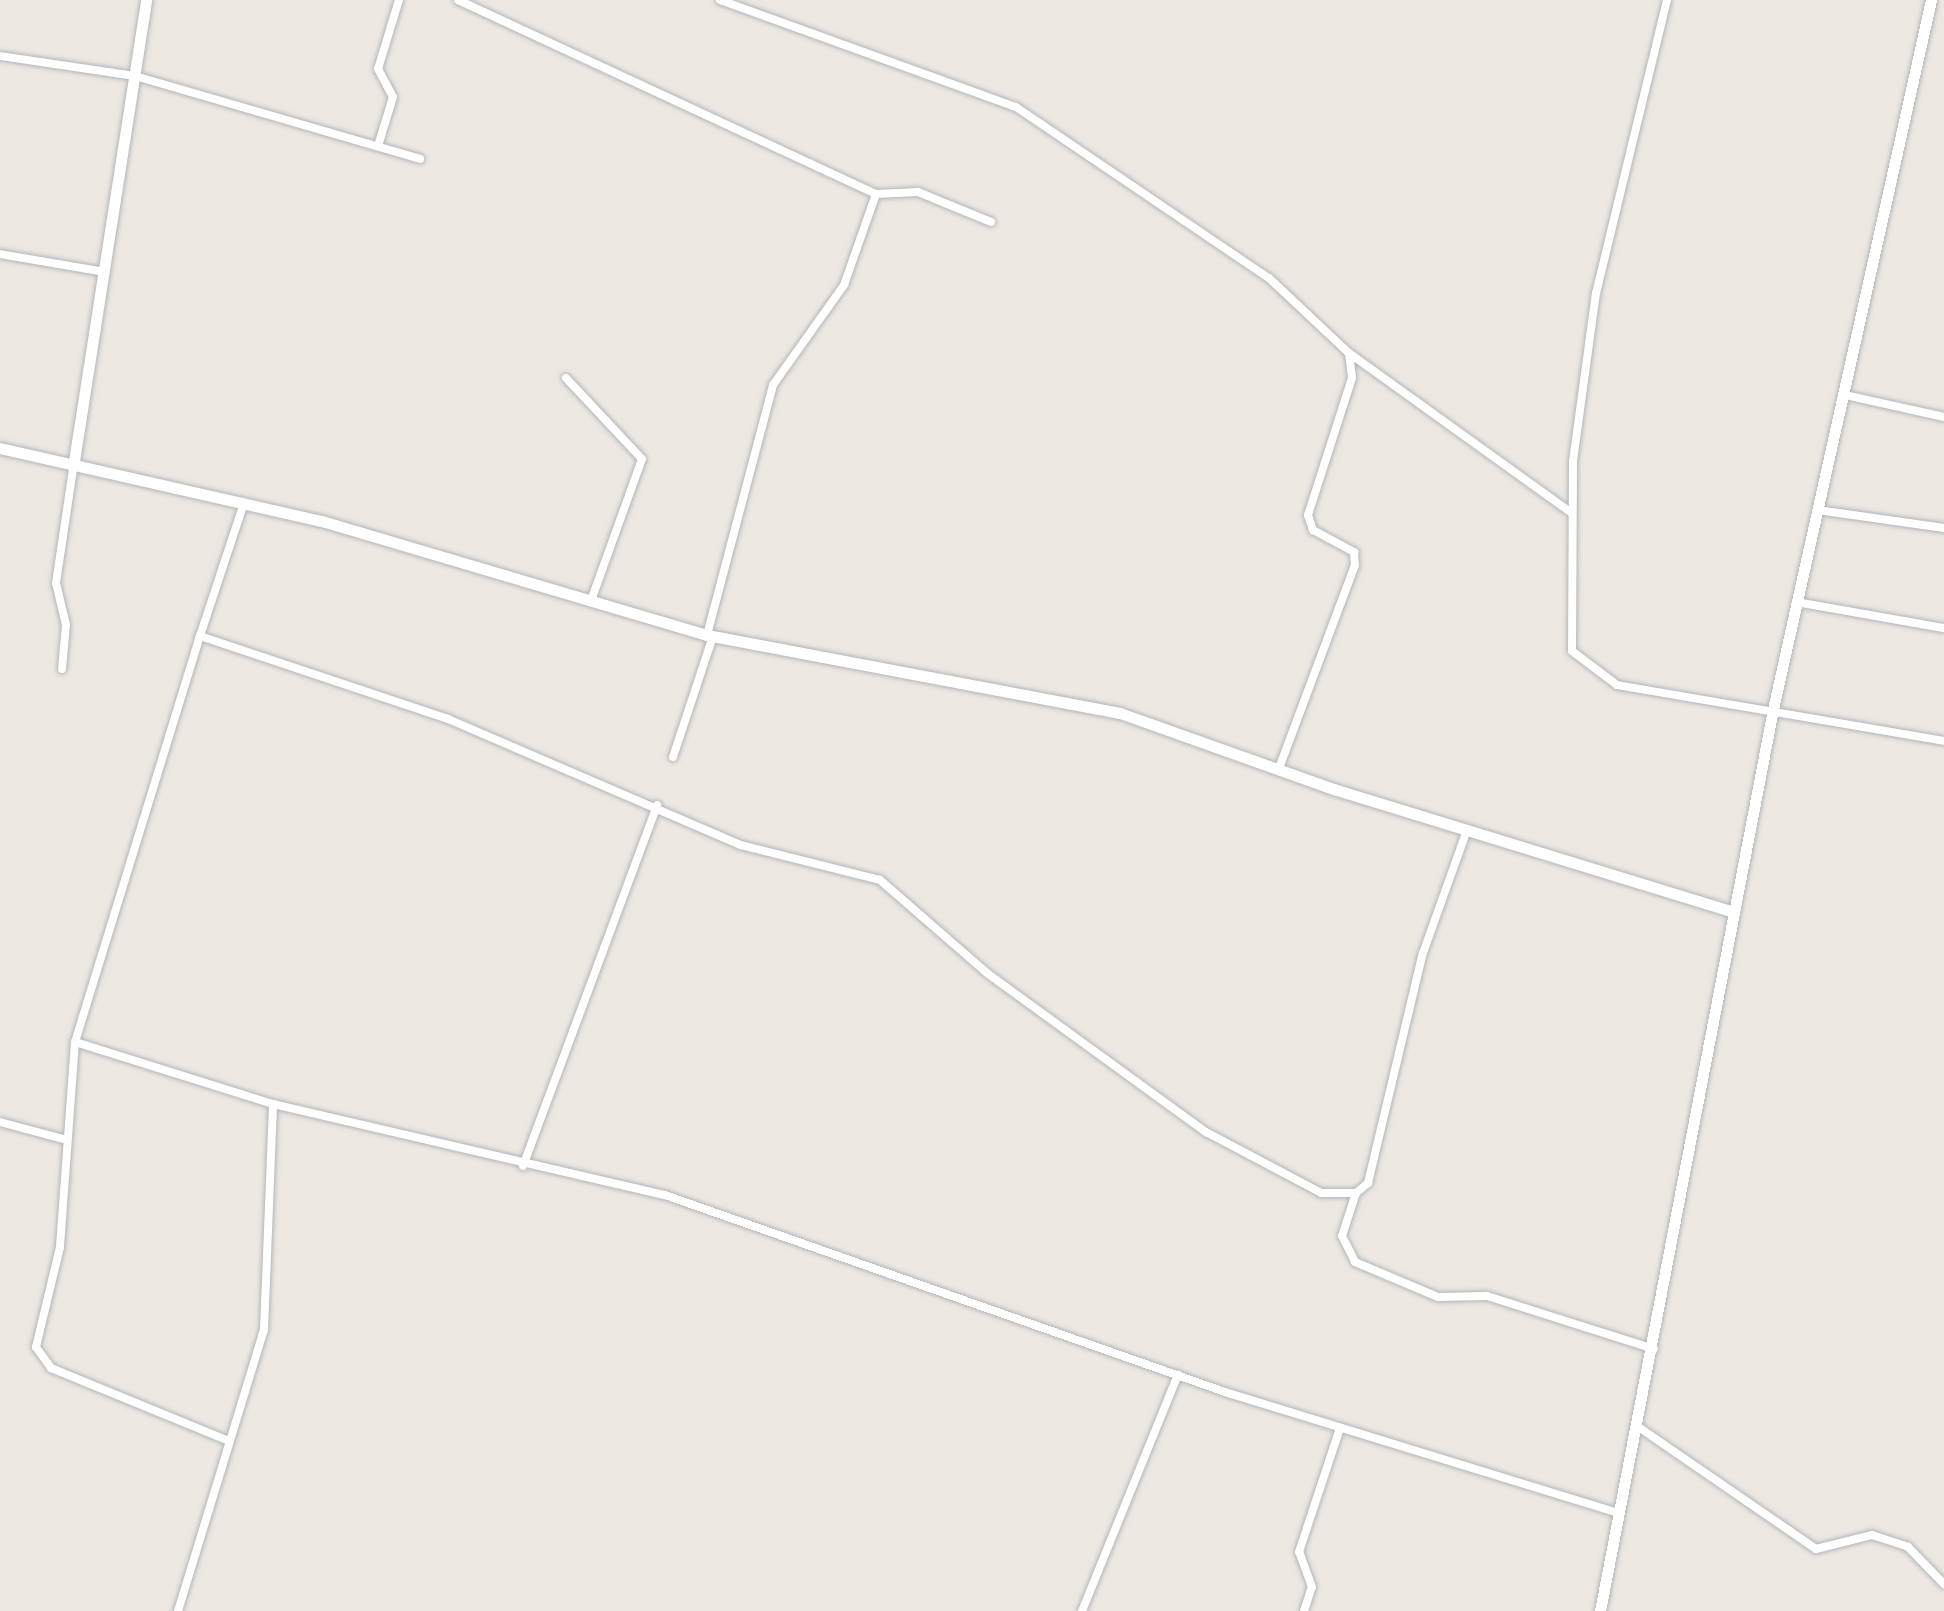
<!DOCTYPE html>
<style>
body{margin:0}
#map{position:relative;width:1944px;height:1611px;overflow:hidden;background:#ede8e1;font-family:"Varela Round",sans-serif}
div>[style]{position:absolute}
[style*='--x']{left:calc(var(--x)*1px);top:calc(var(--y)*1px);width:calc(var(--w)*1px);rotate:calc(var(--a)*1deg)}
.roads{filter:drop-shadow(0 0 2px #b2b6b9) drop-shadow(0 0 2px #b2b6b9)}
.street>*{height:8px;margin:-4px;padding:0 4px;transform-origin:4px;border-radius:4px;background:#fff}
.secondary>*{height:11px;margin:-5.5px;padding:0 5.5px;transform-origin:5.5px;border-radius:5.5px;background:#fff}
span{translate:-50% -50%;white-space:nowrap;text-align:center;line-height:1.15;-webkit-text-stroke:9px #fff;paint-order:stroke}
</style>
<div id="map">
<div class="roads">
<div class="street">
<div style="--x:458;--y:0;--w:461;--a:24.9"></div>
<div style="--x:876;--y:194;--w:42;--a:-2.7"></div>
<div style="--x:918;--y:192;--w:79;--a:22.3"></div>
<div style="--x:720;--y:0;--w:315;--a:19.9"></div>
<div style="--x:1016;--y:107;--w:305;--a:34.1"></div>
<div style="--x:1269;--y:278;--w:110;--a:43.2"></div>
<div style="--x:1349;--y:353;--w:25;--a:83"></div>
<div style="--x:1352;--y:378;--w:144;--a:107.8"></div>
<div style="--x:1308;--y:515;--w:16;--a:72"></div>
<div style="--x:1313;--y:530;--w:47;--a:28.2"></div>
<div style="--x:1354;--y:552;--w:13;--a:86"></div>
<div style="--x:1355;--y:565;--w:217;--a:110.5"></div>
<div style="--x:1667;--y:0;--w:301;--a:103.6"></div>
<div style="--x:1596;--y:293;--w:170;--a:97.8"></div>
<div style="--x:1573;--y:461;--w:190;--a:90.3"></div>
<div style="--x:1572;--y:651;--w:56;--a:37.1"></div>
<div style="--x:1617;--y:685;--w:332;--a:9.7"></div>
<div style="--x:0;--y:56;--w:136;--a:8.4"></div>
<div style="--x:135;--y:76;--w:297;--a:16.2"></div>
<div style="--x:378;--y:146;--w:51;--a:-73"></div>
<div style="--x:393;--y:97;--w:32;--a:-118"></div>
<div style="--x:378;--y:69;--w:72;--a:-73.1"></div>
<div style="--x:0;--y:254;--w:107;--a:9.7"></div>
<div style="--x:1349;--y:353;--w:274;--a:35.7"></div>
<div style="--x:566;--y:378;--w:111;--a:46.8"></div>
<div style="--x:642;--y:459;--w:151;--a:109.8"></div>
<div style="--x:1845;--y:395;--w:101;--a:12.5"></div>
<div style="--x:1818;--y:510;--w:127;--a:8.1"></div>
<div style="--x:1796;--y:602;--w:150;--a:10"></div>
<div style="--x:707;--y:635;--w:259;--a:-75.2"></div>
<div style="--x:773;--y:385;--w:123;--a:-54.6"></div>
<div style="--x:844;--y:285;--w:96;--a:-70.6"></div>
<div style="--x:200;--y:636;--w:140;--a:-71.7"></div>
<div style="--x:62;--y:669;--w:44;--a:-84.8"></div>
<div style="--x:66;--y:625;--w:43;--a:-103.4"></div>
<div style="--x:56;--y:583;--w:122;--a:-81.5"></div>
<div style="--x:673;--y:757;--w:127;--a:-71.7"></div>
<div style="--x:75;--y:1042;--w:206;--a:94.2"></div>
<div style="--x:60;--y:1247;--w:103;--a:103.5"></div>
<div style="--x:36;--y:1347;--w:26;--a:54"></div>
<div style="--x:51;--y:1368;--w:192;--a:22.3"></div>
<div style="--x:273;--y:1104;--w:402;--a:13.1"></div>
<div style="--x:665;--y:1195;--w:594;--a:19.38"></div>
<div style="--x:1225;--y:1392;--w:411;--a:17.1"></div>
<div style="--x:0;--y:1122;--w:65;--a:15.1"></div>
<div style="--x:523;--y:1166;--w:385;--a:-69.6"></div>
<div style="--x:1356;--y:1193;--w:45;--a:108"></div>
<div style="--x:1342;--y:1236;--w:29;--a:63"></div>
<div style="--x:1355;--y:1262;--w:90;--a:22.9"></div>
<div style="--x:1438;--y:1297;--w:49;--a:-1.2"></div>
<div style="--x:1487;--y:1296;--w:175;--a:17.6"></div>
<div style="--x:1637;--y:1426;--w:217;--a:34.5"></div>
<div style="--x:1816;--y:1549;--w:58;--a:-14"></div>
<div style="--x:1872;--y:1535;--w:38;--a:18"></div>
<div style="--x:1908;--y:1547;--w:52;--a:45.8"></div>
<div style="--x:178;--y:1611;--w:294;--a:-73"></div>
<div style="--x:264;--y:1330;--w:226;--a:-87.7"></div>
<div style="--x:273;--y:1104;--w:207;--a:-162.6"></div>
<div style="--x:75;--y:1042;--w:425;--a:-72.9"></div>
<div style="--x:200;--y:636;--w:262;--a:18.5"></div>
<div style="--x:448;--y:719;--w:319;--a:23.3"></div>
<div style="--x:741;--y:845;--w:143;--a:14.1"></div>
<div style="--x:880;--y:880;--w:142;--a:41"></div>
<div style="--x:987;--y:973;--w:271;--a:36"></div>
<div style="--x:1206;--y:1132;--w:130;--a:27.9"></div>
<div style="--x:1321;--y:1193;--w:35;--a:0"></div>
<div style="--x:1356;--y:1193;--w:16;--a:-40"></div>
<div style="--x:1368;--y:1183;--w:236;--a:-76.6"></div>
<div style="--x:1423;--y:953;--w:131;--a:-70.3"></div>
<div style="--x:1082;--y:1611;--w:255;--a:-67.9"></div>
<div style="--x:1304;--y:1611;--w:25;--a:-72"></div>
<div style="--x:1312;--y:1587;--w:37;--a:-110"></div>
<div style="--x:1299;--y:1552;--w:131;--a:-71.7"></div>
</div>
<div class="secondary">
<div style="--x:0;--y:448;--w:330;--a:12.8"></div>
<div style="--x:322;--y:521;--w:402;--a:16.5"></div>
<div style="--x:707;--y:635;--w:420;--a:10.7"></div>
<div style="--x:1120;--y:713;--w:227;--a:19.6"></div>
<div style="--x:1334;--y:789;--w:418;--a:17.1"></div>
<div style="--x:74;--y:461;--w:467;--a:-81.1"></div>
<div style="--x:1600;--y:1611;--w:918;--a:-79.14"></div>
<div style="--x:1773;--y:709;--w:726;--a:-77.44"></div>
</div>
</div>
</div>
